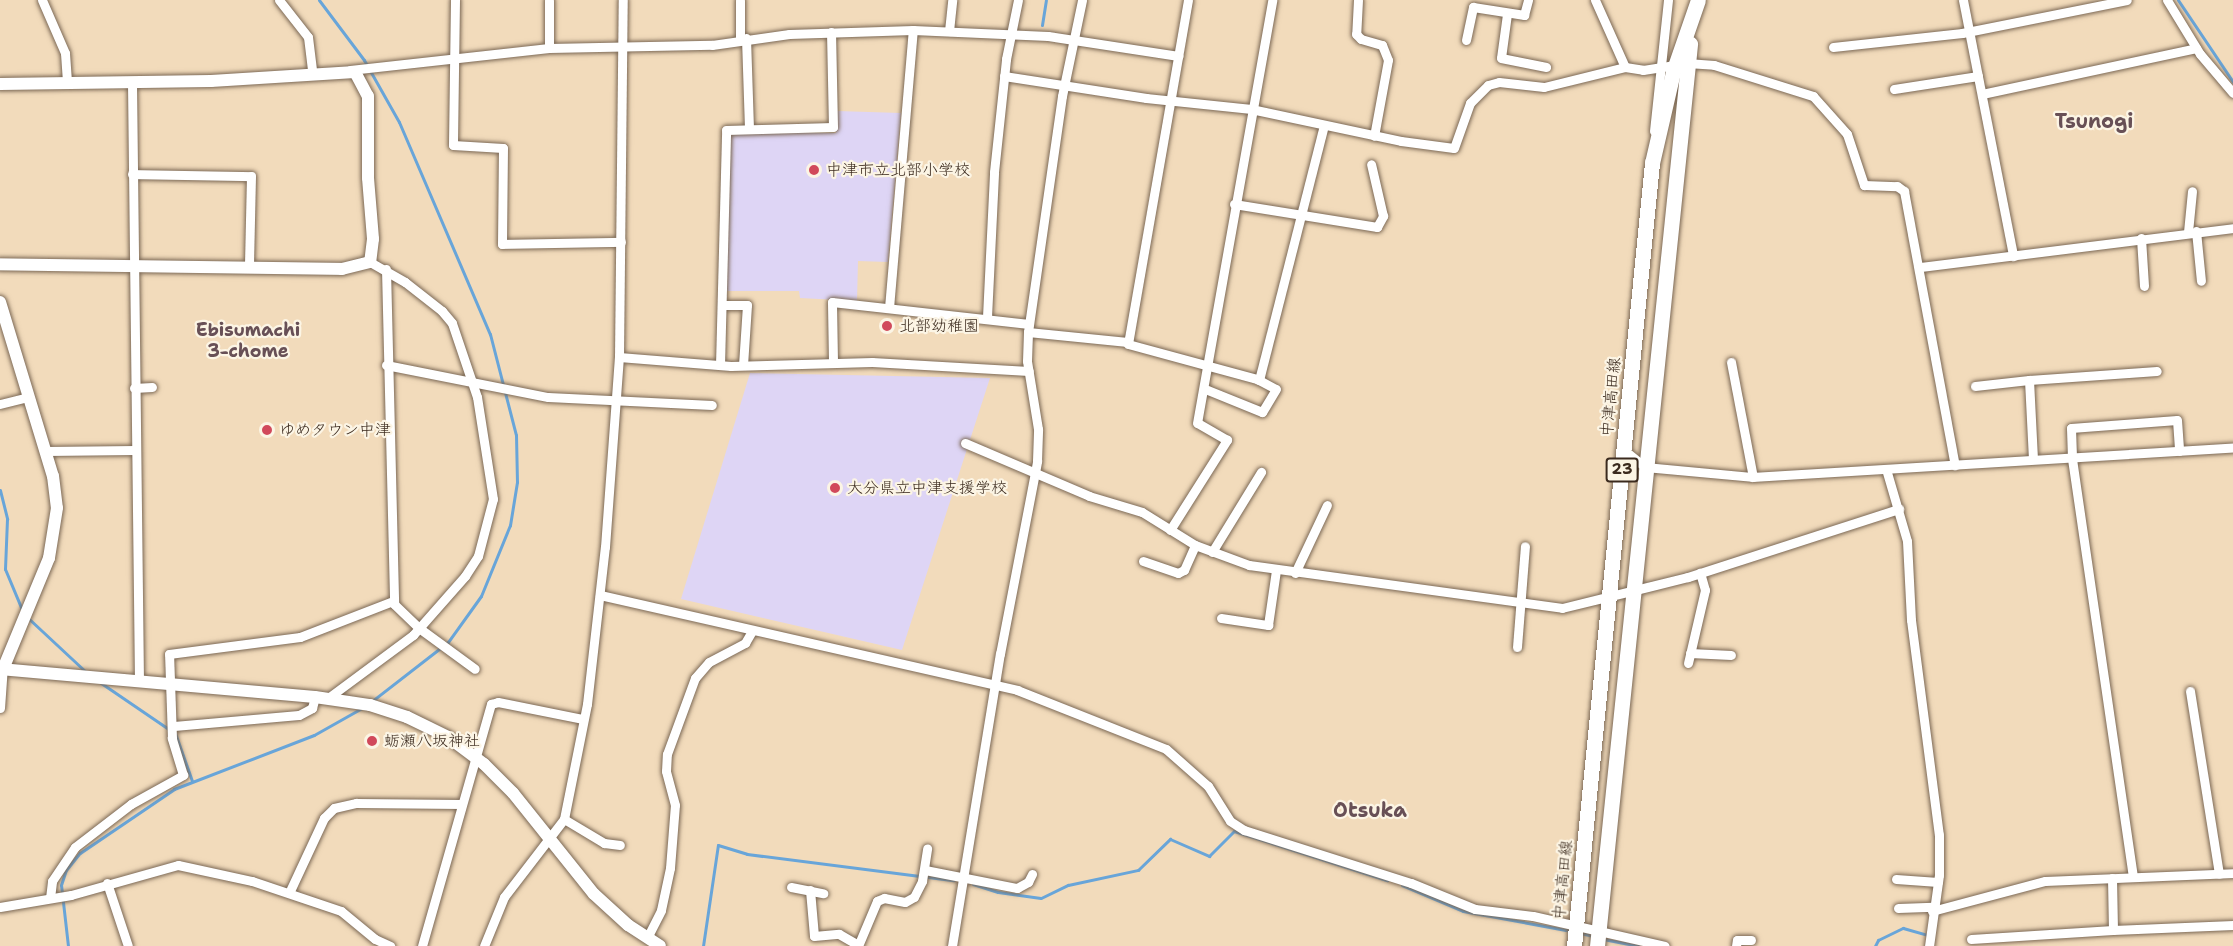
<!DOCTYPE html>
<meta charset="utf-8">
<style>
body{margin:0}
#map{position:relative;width:2233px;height:946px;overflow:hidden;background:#f2dbbb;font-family:"Shantell Sans","Klee One",sans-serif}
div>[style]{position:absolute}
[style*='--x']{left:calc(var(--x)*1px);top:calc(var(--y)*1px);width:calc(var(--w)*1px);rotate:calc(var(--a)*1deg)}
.built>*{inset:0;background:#ded5f5}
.stream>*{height:3px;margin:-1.5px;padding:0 1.5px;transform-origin:1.5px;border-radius:1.5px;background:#68a5d9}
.roads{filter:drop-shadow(0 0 2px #7b6855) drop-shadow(0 0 2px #7b6855)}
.minor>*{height:9px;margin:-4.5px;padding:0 4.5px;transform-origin:4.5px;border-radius:4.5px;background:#fff}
.tertiary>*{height:12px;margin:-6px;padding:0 6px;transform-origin:6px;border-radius:6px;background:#fff}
.primary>*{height:15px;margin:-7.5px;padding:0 7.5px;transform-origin:7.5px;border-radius:7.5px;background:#fff}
.dots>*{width:16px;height:16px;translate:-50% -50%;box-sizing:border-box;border:3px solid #fcf5e5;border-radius:50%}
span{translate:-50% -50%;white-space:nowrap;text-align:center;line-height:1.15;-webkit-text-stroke:4.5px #fcf5e5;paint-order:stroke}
.shield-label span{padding:2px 4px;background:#fcf5e5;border:2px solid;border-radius:4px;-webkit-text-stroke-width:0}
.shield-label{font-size:15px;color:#3b2a1e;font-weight:700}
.poi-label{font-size:16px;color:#3b2a1e}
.left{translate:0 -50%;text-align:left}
.street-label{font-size:16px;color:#3b2a1e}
.neighbourhood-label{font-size:18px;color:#685056;font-weight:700}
.quarter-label{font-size:20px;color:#685056;font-weight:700}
</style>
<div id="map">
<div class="built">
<div style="clip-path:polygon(837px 111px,901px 113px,888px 262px,858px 261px,857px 301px,800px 298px,799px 291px,726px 291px,731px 133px,836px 133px)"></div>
<div style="clip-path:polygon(750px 373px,990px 378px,902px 650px,681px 599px)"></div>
</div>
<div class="stream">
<div style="--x:319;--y:0;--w:75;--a:53.1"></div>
<div style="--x:364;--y:60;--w:71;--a:60.6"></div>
<div style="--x:399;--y:122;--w:231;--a:66.8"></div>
<div style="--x:490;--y:334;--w:104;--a:75.6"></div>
<div style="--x:516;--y:435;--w:47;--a:88.8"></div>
<div style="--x:517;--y:482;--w:44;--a:99.2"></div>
<div style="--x:510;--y:525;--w:77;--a:112.2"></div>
<div style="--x:481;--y:596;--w:57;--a:125.7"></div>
<div style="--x:448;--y:642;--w:96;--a:142.2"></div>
<div style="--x:2178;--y:0;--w:99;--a:56.1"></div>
<div style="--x:1042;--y:25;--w:25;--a:-81"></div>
<div style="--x:0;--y:490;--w:30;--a:76"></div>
<div style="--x:7;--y:519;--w:50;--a:92.3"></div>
<div style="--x:5;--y:569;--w:47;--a:67.3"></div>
<div style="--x:27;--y:617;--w:81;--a:43"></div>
<div style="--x:101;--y:683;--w:83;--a:34.3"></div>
<div style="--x:175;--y:733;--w:51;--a:70.5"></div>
<div style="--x:928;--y:877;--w:26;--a:7"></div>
<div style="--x:973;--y:884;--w:26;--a:18"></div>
<div style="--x:998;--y:892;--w:43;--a:7.9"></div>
<div style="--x:1041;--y:898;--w:30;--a:-26"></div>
<div style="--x:1068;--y:885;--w:72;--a:-12.1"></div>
<div style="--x:1138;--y:870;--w:45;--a:-44.1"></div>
<div style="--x:1170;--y:839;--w:43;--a:23.6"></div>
<div style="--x:1209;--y:856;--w:35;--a:-45"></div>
<div style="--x:1234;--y:831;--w:161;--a:17.8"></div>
<div style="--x:1402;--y:885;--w:66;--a:23.1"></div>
<div style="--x:1463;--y:911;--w:110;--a:10.5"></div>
<div style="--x:1580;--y:933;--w:14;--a:12"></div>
<div style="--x:1603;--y:939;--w:36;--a:11"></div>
<div style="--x:68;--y:946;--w:61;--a:-96.5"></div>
<div style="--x:61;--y:885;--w:16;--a:-72"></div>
<div style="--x:66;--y:870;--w:22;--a:-51"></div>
<div style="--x:80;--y:853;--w:114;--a:-34.2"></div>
<div style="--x:174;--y:789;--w:150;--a:-21.1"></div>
<div style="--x:314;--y:735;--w:55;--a:-29.4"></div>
<div style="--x:703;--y:946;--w:102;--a:-81.6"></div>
<div style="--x:718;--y:845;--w:30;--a:17"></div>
<div style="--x:747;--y:854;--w:172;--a:7.3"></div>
<div style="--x:1875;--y:946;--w:7;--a:-63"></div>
<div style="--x:1878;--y:940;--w:28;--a:-26"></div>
<div style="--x:1903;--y:928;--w:26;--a:16"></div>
</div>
<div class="roads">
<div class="minor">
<div style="--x:42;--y:0;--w:58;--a:66.5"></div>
<div style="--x:65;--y:53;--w:31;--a:86"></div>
<div style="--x:279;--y:0;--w:47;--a:51.9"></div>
<div style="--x:308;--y:37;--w:38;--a:83"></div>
<div style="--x:455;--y:0;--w:145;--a:90.8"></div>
<div style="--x:453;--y:145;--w:50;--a:3.4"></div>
<div style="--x:503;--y:148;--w:96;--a:90.6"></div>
<div style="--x:502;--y:244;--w:119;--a:-1"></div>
<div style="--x:1188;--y:0;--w:349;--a:99.9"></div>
<div style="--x:1128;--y:344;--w:134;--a:15.2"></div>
<div style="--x:1257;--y:379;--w:21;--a:28"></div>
<div style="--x:1276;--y:389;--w:27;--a:121"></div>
<div style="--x:1262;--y:412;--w:61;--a:-158"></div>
<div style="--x:1358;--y:0;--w:34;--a:93"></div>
<div style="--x:1356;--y:34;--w:7;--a:45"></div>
<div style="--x:1361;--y:39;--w:22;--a:16"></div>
<div style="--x:1382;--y:45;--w:16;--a:68"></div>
<div style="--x:1388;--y:60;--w:77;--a:100.4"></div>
<div style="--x:1595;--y:0;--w:73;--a:65.9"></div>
<div style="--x:1625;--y:67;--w:18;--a:9"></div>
<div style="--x:1643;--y:70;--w:45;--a:-9"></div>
<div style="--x:1687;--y:63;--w:27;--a:4"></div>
<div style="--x:1714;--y:65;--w:104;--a:17.4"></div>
<div style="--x:1813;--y:96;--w:51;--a:48.2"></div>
<div style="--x:1847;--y:134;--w:54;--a:71.6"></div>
<div style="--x:1864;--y:185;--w:33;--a:2"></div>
<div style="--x:1897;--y:186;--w:9;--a:36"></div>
<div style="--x:1904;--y:191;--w:279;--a:79.5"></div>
<div style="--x:1963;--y:0;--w:261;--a:78.9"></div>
<div style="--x:2167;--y:0;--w:63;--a:58.6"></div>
<div style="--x:2200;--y:54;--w:51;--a:49.8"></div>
<div style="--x:1507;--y:14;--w:44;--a:97.8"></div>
<div style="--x:1501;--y:58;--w:46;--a:11.3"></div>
<div style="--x:949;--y:31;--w:31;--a:-84"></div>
<div style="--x:746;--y:38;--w:89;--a:88.1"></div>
<div style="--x:740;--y:39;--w:39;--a:-90"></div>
<div style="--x:1466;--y:40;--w:34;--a:-78"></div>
<div style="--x:1473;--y:7;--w:52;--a:8.9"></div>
<div style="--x:1524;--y:15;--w:16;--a:-75"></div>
<div style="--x:1833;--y:47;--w:130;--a:-6.2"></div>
<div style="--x:1962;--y:33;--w:168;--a:-11.3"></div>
<div style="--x:549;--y:48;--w:48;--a:-90"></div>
<div style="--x:350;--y:70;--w:200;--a:-6.3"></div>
<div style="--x:549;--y:48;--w:163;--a:-1.1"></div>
<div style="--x:712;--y:45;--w:78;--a:-8.1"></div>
<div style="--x:789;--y:34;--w:124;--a:-1.8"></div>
<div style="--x:913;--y:30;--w:135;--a:2.5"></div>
<div style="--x:1048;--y:36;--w:132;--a:8.7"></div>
<div style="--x:1004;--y:76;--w:144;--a:8.8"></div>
<div style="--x:1146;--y:98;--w:106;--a:6"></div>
<div style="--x:1251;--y:109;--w:153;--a:12"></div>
<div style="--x:1401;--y:141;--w:53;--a:7.5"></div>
<div style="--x:1454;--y:148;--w:48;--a:-70.4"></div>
<div style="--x:1470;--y:103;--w:25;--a:-45"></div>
<div style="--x:1488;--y:85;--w:11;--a:-15"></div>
<div style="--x:1499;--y:82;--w:45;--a:6.3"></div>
<div style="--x:1544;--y:87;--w:83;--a:-13.9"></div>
<div style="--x:132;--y:83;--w:599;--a:89.33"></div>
<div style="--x:1894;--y:89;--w:85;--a:-8.8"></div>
<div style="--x:1982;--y:94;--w:219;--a:-12.1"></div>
<div style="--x:1654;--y:131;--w:132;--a:-83.9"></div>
<div style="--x:132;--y:174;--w:119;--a:1"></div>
<div style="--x:251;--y:176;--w:90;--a:91.3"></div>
<div style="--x:1234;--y:204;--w:145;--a:9.1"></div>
<div style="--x:1377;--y:227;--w:13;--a:-61"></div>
<div style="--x:1383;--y:216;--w:53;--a:-103"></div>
<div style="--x:2196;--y:231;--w:50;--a:84.3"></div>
<div style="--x:2188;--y:232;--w:41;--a:-84.4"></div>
<div style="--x:2141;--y:238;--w:48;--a:86.4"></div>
<div style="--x:1921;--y:267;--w:314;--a:-7.1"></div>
<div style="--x:386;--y:269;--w:335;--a:88.6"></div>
<div style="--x:394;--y:604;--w:35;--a:44"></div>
<div style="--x:419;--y:628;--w:69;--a:36.2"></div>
<div style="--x:722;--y:305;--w:25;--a:0"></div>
<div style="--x:747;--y:305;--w:60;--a:93.8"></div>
<div style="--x:889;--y:308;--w:279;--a:-85.1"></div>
<div style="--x:987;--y:317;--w:145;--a:-87.2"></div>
<div style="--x:994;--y:172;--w:114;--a:-83.9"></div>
<div style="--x:1006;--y:59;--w:60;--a:-78.5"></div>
<div style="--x:1028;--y:332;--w:100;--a:5.7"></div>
<div style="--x:619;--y:357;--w:112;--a:4.6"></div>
<div style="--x:731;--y:366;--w:141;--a:-1.6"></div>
<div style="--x:872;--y:362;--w:157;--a:3.3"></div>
<div style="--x:833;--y:361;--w:59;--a:-91"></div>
<div style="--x:832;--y:302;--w:198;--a:6.4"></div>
<div style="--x:1731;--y:362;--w:117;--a:79.2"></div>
<div style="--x:386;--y:365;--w:165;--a:11.2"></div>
<div style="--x:548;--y:397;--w:164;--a:2.8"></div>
<div style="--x:720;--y:365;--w:235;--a:-88.5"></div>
<div style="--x:726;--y:130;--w:107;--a:-1.6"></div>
<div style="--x:833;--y:127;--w:95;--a:-91.2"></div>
<div style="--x:1259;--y:380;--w:263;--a:-75.7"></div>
<div style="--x:1975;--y:386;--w:54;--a:-6.3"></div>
<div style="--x:134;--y:388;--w:18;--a:-3"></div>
<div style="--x:0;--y:404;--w:30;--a:-14"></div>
<div style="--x:965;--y:443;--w:135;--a:23.1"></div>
<div style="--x:1089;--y:496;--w:55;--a:16.8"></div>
<div style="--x:1142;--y:512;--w:62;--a:31.9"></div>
<div style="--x:1195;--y:545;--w:58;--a:20.3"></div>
<div style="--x:1249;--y:565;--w:316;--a:7.8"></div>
<div style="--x:1562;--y:608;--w:130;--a:-13.8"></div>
<div style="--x:1688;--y:577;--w:222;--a:-17.9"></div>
<div style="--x:1624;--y:450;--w:27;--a:39"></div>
<div style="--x:1645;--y:467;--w:107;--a:5.3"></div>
<div style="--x:1752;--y:477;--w:482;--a:-3.5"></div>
<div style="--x:46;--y:451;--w:89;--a:-0.6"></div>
<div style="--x:2033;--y:459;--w:79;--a:-92.9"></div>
<div style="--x:2029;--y:380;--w:128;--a:-4"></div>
<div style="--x:1886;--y:469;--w:75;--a:73.7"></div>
<div style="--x:1907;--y:541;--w:79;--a:87.1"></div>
<div style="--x:1911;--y:620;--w:217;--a:82.6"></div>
<div style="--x:1939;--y:835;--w:40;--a:90"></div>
<div style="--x:1939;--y:875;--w:72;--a:98"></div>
<div style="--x:1170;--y:530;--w:107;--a:-57.7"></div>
<div style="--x:1227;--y:440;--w:34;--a:-150"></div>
<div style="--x:1197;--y:423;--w:430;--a:-79.9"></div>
<div style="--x:1212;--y:552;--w:94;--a:-58.5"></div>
<div style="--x:1143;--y:561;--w:37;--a:19"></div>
<div style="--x:1178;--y:573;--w:7;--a:-27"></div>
<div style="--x:1184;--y:570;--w:27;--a:-66"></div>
<div style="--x:1295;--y:573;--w:75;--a:-64.8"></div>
<div style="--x:600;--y:595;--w:428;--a:12.8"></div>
<div style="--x:1017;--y:690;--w:160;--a:21.6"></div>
<div style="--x:1166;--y:749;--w:56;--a:41.4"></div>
<div style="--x:1208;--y:786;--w:41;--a:57.8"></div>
<div style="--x:1230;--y:821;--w:17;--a:33"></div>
<div style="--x:1244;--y:830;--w:175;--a:17.6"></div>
<div style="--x:1411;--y:883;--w:69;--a:22.1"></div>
<div style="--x:1475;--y:909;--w:58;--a:6.9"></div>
<div style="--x:1533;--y:916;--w:135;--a:12.8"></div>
<div style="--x:1221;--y:618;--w:48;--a:8.5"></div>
<div style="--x:1268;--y:625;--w:56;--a:-81.7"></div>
<div style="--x:1517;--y:647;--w:101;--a:-85.5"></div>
<div style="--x:1690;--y:653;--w:41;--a:2.8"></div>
<div style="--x:1688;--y:663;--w:75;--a:-76.9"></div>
<div style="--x:1705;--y:590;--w:18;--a:-106"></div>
<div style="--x:2190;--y:691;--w:185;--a:81"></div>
<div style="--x:328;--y:698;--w:106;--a:-36.5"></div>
<div style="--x:413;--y:635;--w:79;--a:-48.6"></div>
<div style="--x:465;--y:576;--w:24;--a:-57"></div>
<div style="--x:478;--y:556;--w:59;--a:-75.3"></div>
<div style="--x:493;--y:499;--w:103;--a:-98.9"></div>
<div style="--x:477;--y:397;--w:78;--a:-108.7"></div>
<div style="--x:452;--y:323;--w:16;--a:-130"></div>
<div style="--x:442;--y:311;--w:47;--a:-141.9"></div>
<div style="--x:405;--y:282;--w:40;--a:-150.3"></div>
<div style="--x:0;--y:708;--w:39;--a:-86"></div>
<div style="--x:174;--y:726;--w:125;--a:-5"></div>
<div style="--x:299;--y:715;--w:15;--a:-28"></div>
<div style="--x:312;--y:708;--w:11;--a:-75"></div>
<div style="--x:564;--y:819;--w:47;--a:31"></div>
<div style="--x:604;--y:843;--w:16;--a:7"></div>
<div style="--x:925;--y:870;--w:94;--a:11.1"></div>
<div style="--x:1017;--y:888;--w:13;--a:-29"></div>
<div style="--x:1028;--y:882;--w:9;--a:-63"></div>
<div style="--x:2133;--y:877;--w:424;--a:-98.3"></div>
<div style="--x:2072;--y:457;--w:29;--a:-92"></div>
<div style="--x:2071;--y:428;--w:106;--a:-4.3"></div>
<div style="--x:2177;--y:420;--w:31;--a:86"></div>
<div style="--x:2112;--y:878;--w:52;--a:88.9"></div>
<div style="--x:2113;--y:930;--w:120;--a:-2.4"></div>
<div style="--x:1896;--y:879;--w:42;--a:4.1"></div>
<div style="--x:107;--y:883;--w:66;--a:71.6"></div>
<div style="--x:791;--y:887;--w:33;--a:11"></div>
<div style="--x:810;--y:890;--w:46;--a:85"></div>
<div style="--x:814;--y:936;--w:25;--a:-5"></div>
<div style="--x:839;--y:934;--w:22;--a:30"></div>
<div style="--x:289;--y:893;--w:83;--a:-65"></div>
<div style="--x:324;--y:818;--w:14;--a:-45"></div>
<div style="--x:334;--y:808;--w:23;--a:-13"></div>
<div style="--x:356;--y:803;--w:106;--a:0.5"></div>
<div style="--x:50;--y:898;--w:17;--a:-83"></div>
<div style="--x:52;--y:881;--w:41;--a:-55.9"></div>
<div style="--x:75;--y:847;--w:71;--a:-37.5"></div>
<div style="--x:131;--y:804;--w:60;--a:-29.1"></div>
<div style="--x:183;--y:775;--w:39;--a:-107"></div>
<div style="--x:172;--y:738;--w:84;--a:-92"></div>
<div style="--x:169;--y:654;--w:132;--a:-7.4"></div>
<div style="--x:300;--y:637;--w:100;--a:-21.2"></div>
<div style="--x:0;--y:907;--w:72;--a:-9.6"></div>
<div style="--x:71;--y:895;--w:111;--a:-15.7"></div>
<div style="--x:178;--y:865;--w:76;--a:12.2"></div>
<div style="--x:252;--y:881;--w:94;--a:18.6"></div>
<div style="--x:341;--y:911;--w:44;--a:39.5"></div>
<div style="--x:375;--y:939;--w:17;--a:25"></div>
<div style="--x:1898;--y:908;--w:35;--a:-2"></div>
<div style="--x:1932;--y:911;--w:117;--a:-14.9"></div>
<div style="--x:2045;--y:881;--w:188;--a:-2.4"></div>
<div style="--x:647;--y:938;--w:31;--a:-63"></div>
<div style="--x:661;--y:910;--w:43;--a:-77.9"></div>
<div style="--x:670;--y:868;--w:63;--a:-85.5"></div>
<div style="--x:675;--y:805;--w:35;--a:-105"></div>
<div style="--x:666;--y:771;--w:17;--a:-87"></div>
<div style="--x:667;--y:754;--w:81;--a:-69.8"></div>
<div style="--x:695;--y:678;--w:21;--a:-49"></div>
<div style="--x:709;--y:662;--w:41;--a:-27.8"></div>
<div style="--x:745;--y:643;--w:14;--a:-60"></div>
<div style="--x:1971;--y:939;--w:142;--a:-3.6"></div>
<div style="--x:422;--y:946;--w:252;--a:-74.1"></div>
<div style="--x:491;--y:704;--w:7;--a:-16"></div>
<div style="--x:498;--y:702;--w:87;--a:11.3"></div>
<div style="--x:484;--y:946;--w:53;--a:-67.8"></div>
<div style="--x:504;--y:897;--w:98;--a:-52.4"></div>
<div style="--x:564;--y:819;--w:117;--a:-78.7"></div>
<div style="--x:587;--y:704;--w:158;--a:-83.5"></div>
<div style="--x:605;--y:547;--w:191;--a:-85.8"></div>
<div style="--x:619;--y:357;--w:357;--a:-89.4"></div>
<div style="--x:858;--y:946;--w:49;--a:-67.1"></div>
<div style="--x:877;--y:901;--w:8;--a:-23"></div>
<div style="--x:884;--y:898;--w:21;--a:11"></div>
<div style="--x:905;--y:902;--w:10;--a:-29"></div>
<div style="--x:914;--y:897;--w:18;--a:-63"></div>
<div style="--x:922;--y:881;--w:33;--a:-81"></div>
<div style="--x:952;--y:946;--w:296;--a:-80.7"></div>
<div style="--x:1000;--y:654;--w:197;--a:-79.1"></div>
<div style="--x:1037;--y:461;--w:32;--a:-88"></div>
<div style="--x:1038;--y:429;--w:69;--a:-99.2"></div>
<div style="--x:1027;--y:361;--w:29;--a:-88"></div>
<div style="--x:1028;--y:332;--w:238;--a:-81.8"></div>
<div style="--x:1062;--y:96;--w:98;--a:-78.2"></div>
<div style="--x:1736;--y:946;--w:6;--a:-81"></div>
<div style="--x:1737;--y:940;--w:14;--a:0"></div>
</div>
<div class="tertiary">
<div style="--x:0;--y:84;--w:211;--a:-0.8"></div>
<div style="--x:211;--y:81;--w:144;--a:-3.6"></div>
<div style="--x:355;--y:72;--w:27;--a:62"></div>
<div style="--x:368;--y:96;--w:82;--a:90"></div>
<div style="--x:368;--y:178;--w:61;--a:85.3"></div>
<div style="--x:373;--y:239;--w:23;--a:97"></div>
<div style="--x:370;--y:262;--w:29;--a:166"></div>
<div style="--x:342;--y:269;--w:342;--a:-179.2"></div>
<div style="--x:0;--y:302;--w:182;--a:73.1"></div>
<div style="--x:53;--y:476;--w:32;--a:83"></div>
<div style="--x:57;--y:508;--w:51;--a:99.1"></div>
<div style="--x:49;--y:558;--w:120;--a:112.5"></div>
<div style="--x:0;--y:669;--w:316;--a:5.1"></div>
<div style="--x:315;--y:697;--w:56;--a:8.3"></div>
<div style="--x:370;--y:705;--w:39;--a:18"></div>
<div style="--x:407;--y:717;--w:46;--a:26"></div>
<div style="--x:448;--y:737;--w:45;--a:36.9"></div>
<div style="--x:484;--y:764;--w:41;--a:45"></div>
<div style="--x:513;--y:793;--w:129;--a:51.3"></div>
<div style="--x:594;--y:894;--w:46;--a:42.4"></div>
<div style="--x:628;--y:925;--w:38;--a:33"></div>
</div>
<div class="primary">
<div style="--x:1574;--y:946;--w:787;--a:-84.31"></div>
<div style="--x:1652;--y:163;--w:93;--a:-77"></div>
<div style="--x:1673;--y:72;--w:76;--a:-70.9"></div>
<div style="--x:1597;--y:946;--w:907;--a:-84.11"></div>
</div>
</div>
<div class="dots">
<div style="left:814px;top:170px;background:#d1495b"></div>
<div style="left:887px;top:326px;background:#d1495b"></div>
<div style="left:267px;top:430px;background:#d1495b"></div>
<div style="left:835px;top:488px;background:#d1495b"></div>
<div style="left:372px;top:741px;background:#d1495b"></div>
</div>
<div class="shield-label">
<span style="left:1622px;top:470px">23</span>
</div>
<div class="poi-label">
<span class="left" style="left:826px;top:170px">中津市立北部小学校</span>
<span class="left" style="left:899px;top:326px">北部幼稚園</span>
<span class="left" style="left:279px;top:430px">ゆめタウン中津</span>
<span class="left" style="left:847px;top:488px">大分県立中津支援学校</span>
<span class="left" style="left:384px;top:741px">蛎瀬八坂神社</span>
</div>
<div class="street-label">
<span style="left:1611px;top:397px;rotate:-84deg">中津高田線</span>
<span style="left:1563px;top:880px;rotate:-84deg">中津高田線</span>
</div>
<div class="neighbourhood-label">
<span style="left:248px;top:341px">Ebisumachi<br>3-chome</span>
</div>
<div class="quarter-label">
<span style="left:2094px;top:121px">Tsunogi</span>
<span style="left:1370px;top:810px">Otsuka</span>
</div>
</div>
